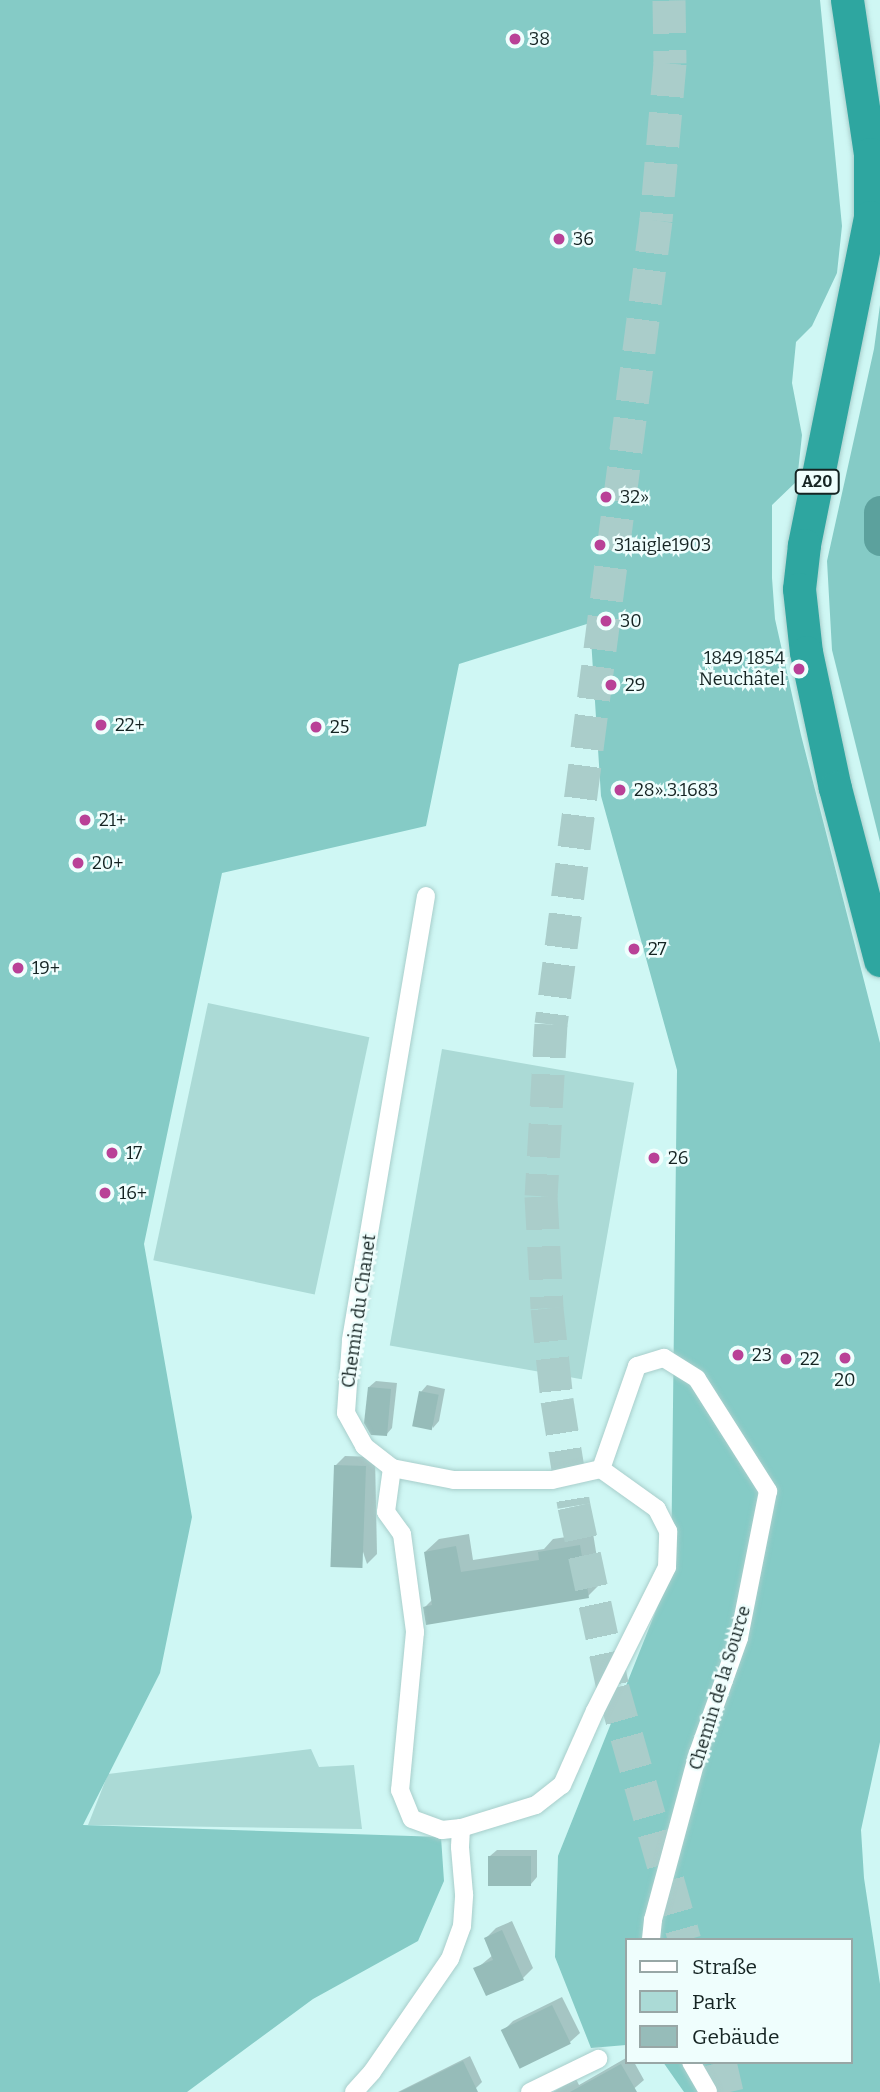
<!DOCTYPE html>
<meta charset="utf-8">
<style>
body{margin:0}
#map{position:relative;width:880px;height:2092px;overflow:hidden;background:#cff7f4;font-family:Bitter,serif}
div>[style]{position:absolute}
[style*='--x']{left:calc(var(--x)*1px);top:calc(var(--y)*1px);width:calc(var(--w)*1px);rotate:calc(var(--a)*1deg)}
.green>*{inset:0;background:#abdad6;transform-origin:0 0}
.forest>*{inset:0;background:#85cbc6}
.shadow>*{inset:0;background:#0003}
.river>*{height:33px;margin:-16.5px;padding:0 16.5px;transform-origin:16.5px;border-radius:16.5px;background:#5ca19d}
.building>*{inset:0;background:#96bcb9;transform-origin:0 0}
.motorway-tunnel>*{height:33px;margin-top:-16.5px;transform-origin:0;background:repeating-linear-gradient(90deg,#aacdca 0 33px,transparent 0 50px)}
.roads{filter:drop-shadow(0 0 2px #a8cecb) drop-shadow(0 0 2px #a8cecb)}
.minor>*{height:18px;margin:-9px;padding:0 9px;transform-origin:9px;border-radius:9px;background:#fff}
.motorway>*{height:33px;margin:-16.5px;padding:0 16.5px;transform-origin:16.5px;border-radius:16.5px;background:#2ea6a0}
.dots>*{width:19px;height:19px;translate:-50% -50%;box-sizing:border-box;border:4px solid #effefd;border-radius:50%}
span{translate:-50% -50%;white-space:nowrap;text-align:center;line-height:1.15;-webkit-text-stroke:5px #effefd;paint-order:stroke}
.shield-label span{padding:2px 5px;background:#effefd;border:2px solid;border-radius:5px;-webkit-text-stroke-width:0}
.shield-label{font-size:16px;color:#152423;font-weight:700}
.poi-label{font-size:18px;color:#152423}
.left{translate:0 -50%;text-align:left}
.right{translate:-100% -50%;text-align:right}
.street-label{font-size:18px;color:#152423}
.legend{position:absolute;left:625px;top:1938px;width:228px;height:126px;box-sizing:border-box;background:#effefd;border:2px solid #98a7a6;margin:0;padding:9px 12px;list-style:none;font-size:21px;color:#152423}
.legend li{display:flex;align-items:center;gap:14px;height:35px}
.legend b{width:35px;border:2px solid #98a7a6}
</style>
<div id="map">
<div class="green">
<div style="left:208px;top:1003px;width:165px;height:263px;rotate:12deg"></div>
<div style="left:442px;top:1049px;width:195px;height:301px;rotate:10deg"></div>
<div style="clip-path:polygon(311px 1749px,319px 1767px,354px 1765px,362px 1829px,88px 1825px,108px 1774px)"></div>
</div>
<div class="forest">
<div style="clip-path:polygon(0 0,820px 0,842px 226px,837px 273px,812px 326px,796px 342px,792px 383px,802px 435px,797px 481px,772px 505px,772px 578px,775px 619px,801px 735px,880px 1043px,880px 1742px,861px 1830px,864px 1878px,880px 1984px,880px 2092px,684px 2092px,663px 2062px,850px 2062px,850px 1940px,626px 1940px,626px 2045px,591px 2048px,555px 1957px,558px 1856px,671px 1573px,677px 1070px,601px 796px,590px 623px,459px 664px,426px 826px,222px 873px,144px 1244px,192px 1517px,160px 1673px,83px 1825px,441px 1837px,444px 1881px,418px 1941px,313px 1999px,187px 2092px,0 2092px)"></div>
<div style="clip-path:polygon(880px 305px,880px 842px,832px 650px,827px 561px,874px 349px)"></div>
</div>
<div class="shadow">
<div style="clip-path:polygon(376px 1381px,397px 1383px,392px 1428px,386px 1435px,369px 1387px)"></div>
<div style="clip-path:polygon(427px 1385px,445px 1389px,439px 1421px,433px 1428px,421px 1392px)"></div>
<div style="clip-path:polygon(345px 1456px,375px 1457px,377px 1554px,367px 1564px,335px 1466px)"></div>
<div style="clip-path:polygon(593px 1533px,601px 1583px,588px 1596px,425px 1607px,433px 1599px,425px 1552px,439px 1539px,469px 1534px,473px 1560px,544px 1549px,553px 1539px)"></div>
<div style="clip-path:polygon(497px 1850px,537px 1850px,537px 1877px,531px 1884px,490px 1856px)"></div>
<div style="clip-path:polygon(512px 1921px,533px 1968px,523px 1978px,476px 1969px,493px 1955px,486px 1938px,496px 1928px)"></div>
<div style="clip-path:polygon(562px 1997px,580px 2033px,570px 2042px,503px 2031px,513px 2021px)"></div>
<div style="clip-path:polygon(470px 2056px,482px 2082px,476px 2088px,468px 2092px,398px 2092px)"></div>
<div style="clip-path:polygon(626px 2058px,626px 2062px,634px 2062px,644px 2080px,630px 2092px,553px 2092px,576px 2079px,579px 2085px)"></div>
</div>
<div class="river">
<div style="--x:880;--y:512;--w:27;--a:90"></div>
</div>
<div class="building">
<div style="clip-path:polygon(368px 1387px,391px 1389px,387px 1436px,371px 1435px,364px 1423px)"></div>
<div style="left:419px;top:1391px;width:20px;height:36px;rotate:11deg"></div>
<div style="left:334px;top:1465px;width:32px;height:102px;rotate:2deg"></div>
<div style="clip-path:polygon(580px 1545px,589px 1598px,426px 1625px,423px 1607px,432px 1605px,424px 1552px,456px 1546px,461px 1572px,539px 1560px,538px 1552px)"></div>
<div style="left:488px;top:1856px;width:43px;height:30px"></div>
<div style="clip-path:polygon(502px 1930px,524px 1980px,486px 1996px,473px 1968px,493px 1960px,484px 1938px)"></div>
<div style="left:552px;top:2005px;width:43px;height:57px;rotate:64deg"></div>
<div style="clip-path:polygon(463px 2061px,478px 2092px,400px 2092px)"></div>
<div style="clip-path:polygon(621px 2064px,637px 2092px,570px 2092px)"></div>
</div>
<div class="motorway-tunnel">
<div style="--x:669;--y:0;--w:63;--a:89.1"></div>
<div style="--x:670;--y:63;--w:158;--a:95.1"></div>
<div style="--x:656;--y:220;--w:811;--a:97.44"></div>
<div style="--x:551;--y:1024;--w:172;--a:93.3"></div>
<div style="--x:541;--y:1196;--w:112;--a:86.9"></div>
<div style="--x:547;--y:1308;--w:93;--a:83.8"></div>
<div style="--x:557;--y:1400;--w:107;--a:80.9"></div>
<div style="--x:574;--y:1506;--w:186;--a:77.9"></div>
<div style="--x:613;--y:1688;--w:262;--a:74.1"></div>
<div style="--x:720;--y:2062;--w:31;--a:77"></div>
</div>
<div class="roads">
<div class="minor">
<div style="--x:426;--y:896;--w:451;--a:99.6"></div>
<div style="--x:351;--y:1341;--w:72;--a:94"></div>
<div style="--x:346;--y:1413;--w:38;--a:61"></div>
<div style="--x:364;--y:1446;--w:36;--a:38"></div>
<div style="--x:392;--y:1468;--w:44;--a:97.8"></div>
<div style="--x:386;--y:1512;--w:27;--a:54"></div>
<div style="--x:402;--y:1534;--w:99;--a:82.4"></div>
<div style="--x:415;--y:1632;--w:159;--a:95.4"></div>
<div style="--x:400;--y:1790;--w:31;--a:68"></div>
<div style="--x:412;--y:1819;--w:32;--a:20"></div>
<div style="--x:442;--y:1830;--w:19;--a:-6"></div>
<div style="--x:392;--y:1468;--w:63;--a:11"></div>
<div style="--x:454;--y:1480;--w:98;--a:0"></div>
<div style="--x:552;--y:1480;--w:50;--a:-12.7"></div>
<div style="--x:601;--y:1469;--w:109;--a:-70.7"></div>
<div style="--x:637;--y:1366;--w:28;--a:-17"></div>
<div style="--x:664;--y:1358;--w:39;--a:32"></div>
<div style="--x:697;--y:1379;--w:133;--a:57.6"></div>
<div style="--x:768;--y:1491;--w:150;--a:101.2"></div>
<div style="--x:739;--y:1638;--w:122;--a:109.6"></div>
<div style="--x:698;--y:1753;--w:173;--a:105.1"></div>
<div style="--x:653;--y:1920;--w:20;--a:96"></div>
<div style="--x:691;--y:2062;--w:34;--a:60"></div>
<div style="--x:354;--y:2092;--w:27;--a:-48"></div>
<div style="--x:372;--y:2072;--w:137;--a:-55.4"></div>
<div style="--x:450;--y:1959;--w:35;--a:-70"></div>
<div style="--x:462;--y:1926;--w:32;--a:-86"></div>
<div style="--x:464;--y:1894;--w:47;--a:-94.9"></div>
<div style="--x:460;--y:1847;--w:19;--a:-87"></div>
<div style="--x:461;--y:1828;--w:78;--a:-17"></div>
<div style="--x:536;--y:1805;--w:33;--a:-38"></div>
<div style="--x:562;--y:1785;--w:81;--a:-66"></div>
<div style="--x:595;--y:1711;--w:161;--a:-63.4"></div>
<div style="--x:667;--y:1567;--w:36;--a:-88"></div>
<div style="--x:668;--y:1531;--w:25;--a:-117"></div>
<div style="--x:657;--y:1509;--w:69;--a:-144.5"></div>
<div style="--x:530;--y:2092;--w:76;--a:-25.9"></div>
</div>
<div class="motorway">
<div style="--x:847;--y:0;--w:156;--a:81.5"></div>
<div style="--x:870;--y:154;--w:63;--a:90"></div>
<div style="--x:870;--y:217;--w:335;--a:101.4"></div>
<div style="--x:804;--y:545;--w:44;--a:96.5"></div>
<div style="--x:799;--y:589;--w:63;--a:83.7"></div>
<div style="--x:806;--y:652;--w:139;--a:78"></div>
<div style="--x:835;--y:788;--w:178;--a:75.3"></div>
</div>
</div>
<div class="dots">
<div style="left:515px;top:39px;background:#b94197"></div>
<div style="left:559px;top:239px;background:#b94197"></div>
<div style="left:606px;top:497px;background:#b94197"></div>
<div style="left:600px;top:545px;background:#b94197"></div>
<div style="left:606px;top:621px;background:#b94197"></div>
<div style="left:799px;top:669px;background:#b94197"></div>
<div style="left:611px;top:685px;background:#b94197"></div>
<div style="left:101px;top:725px;background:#b94197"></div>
<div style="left:316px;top:727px;background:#b94197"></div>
<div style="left:620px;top:790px;background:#b94197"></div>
<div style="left:85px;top:820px;background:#b94197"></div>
<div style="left:78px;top:863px;background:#b94197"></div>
<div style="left:634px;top:949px;background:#b94197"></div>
<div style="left:18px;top:968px;background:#b94197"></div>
<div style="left:112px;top:1153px;background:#b94197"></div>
<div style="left:654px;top:1158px;background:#b94197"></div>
<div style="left:105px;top:1193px;background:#b94197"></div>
<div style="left:738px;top:1355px;background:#b94197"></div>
<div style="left:845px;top:1358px;background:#b94197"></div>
<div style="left:786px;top:1359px;background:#b94197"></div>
</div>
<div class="shield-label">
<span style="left:817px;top:482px">A20</span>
</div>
<div class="poi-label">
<span class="left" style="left:529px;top:39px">38</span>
<span class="left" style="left:573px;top:239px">36</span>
<span class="left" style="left:620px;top:497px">32»</span>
<span class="left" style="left:614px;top:545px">31aigle1903</span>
<span class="left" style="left:620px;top:621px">30</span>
<span class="right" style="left:785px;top:669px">1849 1854<br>Neuchâtel</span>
<span class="left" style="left:625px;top:685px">29</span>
<span class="left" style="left:115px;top:725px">22+</span>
<span class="left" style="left:330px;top:727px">25</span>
<span class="left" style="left:634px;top:790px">28».3.1683</span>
<span class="left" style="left:99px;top:820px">21+</span>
<span class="left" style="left:92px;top:863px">20+</span>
<span class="left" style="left:648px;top:949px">27</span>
<span class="left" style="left:32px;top:968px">19+</span>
<span class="left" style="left:126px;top:1153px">17</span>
<span class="left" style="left:668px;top:1158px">26</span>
<span class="left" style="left:119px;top:1193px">16+</span>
<span class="left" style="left:752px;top:1355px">23</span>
<span class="left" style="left:800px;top:1359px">22</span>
<span style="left:845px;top:1380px">20</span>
</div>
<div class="street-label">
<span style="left:359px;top:1311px;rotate:-82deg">Chemin du Chanet</span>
<span style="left:720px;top:1688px;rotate:-73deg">Chemin de la Source</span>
</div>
<ul class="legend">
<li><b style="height:9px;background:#fff"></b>Straße</li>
<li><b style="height:19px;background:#abdad6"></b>Park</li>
<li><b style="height:19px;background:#96bcb9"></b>Gebäude</li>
</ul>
</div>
